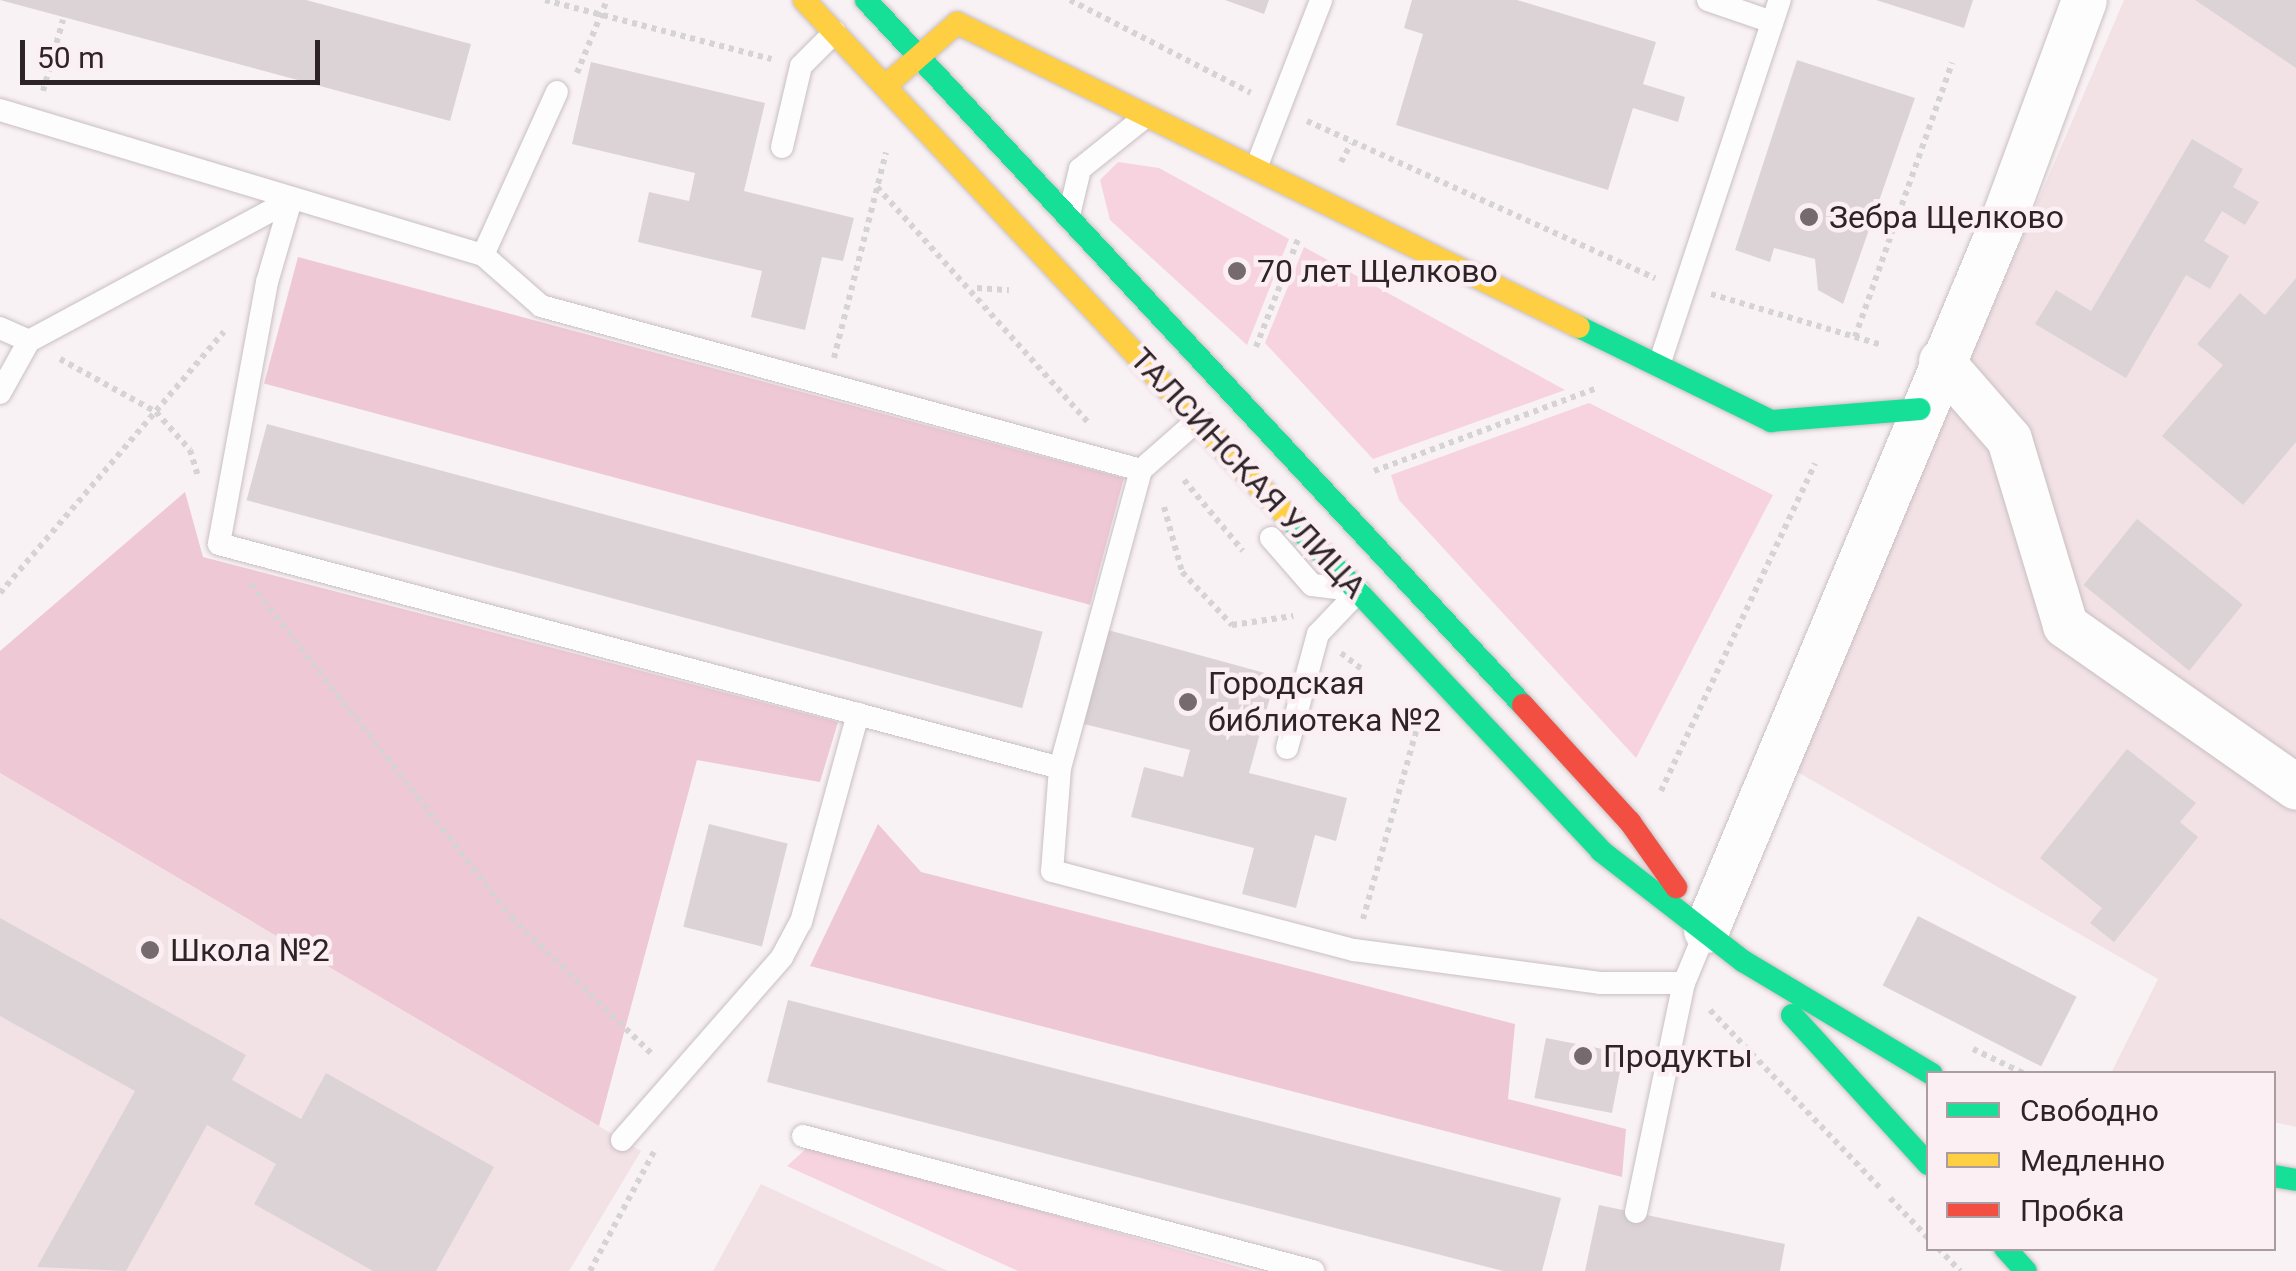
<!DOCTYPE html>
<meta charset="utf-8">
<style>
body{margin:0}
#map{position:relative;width:2296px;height:1271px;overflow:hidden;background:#f9f2f4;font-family:Roboto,sans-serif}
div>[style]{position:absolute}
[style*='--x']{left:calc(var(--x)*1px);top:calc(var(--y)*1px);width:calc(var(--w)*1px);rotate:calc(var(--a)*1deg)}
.built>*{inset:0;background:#f2e2e6}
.green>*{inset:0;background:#f6d3de}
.forest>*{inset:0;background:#eec8d4;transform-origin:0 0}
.building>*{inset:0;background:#dcd3d6;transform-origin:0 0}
.path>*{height:6px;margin-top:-3px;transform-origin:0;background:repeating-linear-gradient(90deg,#d5d3d3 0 5px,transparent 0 10px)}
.roads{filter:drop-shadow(0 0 2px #c8bfc2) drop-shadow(0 0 2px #c8bfc2)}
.lane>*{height:22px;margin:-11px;padding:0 11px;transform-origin:11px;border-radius:11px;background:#fefdfd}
.street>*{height:45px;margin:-22.5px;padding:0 22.5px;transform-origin:22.5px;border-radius:22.5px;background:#fefdfd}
.fast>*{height:22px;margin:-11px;padding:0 11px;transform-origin:11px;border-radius:11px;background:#16e098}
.slow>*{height:22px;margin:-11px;padding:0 11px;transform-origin:11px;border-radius:11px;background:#ffcf43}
.jam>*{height:22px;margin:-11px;padding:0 11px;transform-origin:11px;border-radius:11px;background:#f24e42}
.dots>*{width:28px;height:28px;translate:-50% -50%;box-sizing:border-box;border:5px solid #fceff3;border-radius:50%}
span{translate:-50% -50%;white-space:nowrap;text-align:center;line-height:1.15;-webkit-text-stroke:9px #fceff3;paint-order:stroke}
.poi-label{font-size:32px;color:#2e2326}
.left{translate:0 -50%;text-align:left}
.street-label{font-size:32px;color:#2e2326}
.legend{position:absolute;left:1926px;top:1071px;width:350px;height:180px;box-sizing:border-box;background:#fceff3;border:2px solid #aa9da1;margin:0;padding:12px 18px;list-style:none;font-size:30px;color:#2e2326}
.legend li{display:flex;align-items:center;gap:20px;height:50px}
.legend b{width:50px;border:2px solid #aa9da1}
.scale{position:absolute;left:20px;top:40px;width:300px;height:45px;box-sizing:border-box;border:5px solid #2e2326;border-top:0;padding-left:12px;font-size:30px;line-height:35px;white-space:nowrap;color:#2e2326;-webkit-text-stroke:8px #fceff3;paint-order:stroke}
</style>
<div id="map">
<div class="built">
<div style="clip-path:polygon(2124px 0,2296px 0,2296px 1127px,2274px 1122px,2274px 1074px,2111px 1073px,2158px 979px,1794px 770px)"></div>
<div style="clip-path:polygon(0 773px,641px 1151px,569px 1271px,0 1271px)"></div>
<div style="clip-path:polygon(761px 1184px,948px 1271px,713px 1271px)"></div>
</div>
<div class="green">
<div style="clip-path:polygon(1118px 162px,1159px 168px,1289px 239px,1247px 345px,1110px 220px,1100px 180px)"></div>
<div style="clip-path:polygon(1304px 247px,1565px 390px,1373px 459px,1265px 343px)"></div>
<div style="clip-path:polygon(1589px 403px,1773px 495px,1636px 758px,1399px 500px,1391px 475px)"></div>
<div style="clip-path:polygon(809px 1146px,1253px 1271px,1018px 1271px,787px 1166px)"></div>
</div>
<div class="forest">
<div style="left:298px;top:257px;width:855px;height:131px;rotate:15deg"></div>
<div style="clip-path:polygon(185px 492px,203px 557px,838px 722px,820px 782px,697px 760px,599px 1126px,0 773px,0 651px)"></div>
<div style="clip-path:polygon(878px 824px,921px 872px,1515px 1024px,1508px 1099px,1626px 1129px,1622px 1177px,810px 966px)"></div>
</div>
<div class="building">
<div style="clip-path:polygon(0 0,306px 0,471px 44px,450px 121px)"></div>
<div style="clip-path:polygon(1225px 0,1269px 0,1264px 14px)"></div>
<div style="clip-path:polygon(1412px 0,1517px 0,1656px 42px,1643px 84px,1685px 97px,1678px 122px,1633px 108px,1608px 190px,1396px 125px,1423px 34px,1404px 28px)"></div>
<div style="clip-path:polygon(1876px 0,1973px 0,1964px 28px)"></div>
<div style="clip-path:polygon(2195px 0,2296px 0,2296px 68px)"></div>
<div style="clip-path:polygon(1797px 60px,1915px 98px,1843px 304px,1818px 290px,1815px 259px,1774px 248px,1770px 262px,1735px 250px)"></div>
<div style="clip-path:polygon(591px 62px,765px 103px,744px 191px,854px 218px,843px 261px,822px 257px,805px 330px,751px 317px,762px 271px,638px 242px,649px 192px,689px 201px,695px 173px,572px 144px)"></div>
<div style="clip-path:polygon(2192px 139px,2243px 169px,2233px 187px,2259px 202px,2245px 225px,2222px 211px,2204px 241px,2229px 256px,2210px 289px,2186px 275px,2126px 378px,2035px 324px,2056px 290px,2091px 311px)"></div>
<div style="clip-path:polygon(2296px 278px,2296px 442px,2243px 505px,2162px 436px,2223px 365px,2197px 344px,2240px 293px,2265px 315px)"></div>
<div style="left:267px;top:424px;width:803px;height:79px;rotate:15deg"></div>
<div style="left:2137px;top:519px;width:136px;height:85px;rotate:39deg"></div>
<div style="clip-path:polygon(1108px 630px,1276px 676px,1249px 773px,1347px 798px,1336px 841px,1315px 835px,1296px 908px,1242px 894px,1254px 848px,1131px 817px,1144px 767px,1183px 777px,1190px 750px,1084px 724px)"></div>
<div style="clip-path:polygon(2127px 749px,2196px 803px,2180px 822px,2198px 837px,2114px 942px,2090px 923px,2102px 908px,2040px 858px)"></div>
<div style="left:709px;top:824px;width:81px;height:106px;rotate:14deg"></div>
<div style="left:1918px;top:916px;width:178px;height:78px;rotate:27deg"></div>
<div style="clip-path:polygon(0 918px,246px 1055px,232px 1080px,301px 1119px,326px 1073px,494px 1167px,436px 1271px,373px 1271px,254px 1204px,276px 1164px,207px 1125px,126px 1271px,37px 1267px,135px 1091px,0 1016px)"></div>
<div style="clip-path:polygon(788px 1000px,1561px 1198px,1542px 1271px,1503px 1271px,767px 1082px)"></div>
<div style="left:1546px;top:1038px;width:79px;height:61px;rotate:11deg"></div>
<div style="clip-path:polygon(1599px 1205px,1785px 1244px,1780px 1271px,1585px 1271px)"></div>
</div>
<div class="path">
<div style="--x:545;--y:0;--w:234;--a:14.6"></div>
<div style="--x:1070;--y:0;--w:203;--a:27.2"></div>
<div style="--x:577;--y:73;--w:79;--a:-67.7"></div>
<div style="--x:43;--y:91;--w:74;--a:-74.3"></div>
<div style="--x:1307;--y:121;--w:382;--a:24.3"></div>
<div style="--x:1341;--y:162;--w:21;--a:-61"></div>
<div style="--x:877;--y:187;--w:319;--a:48.1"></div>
<div style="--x:977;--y:288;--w:32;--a:4"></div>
<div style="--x:1711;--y:294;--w:178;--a:16.6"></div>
<div style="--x:1855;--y:337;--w:291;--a:-70.5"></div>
<div style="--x:1256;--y:347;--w:116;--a:-68.7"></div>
<div style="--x:834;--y:358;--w:212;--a:-75.8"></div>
<div style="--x:60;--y:359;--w:110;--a:28.9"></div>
<div style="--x:156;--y:412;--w:51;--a:48.2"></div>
<div style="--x:190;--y:450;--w:27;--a:73"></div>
<div style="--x:1374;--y:471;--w:238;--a:-20.4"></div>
<div style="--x:1184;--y:480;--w:92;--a:50.3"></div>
<div style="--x:1164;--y:507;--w:67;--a:74.5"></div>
<div style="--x:1182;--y:572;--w:73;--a:46.7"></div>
<div style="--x:1232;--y:625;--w:62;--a:-8.4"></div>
<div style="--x:251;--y:584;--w:422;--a:52"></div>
<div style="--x:511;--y:917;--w:199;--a:44.2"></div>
<div style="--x:0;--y:593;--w:344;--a:-49.4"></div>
<div style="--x:1341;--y:653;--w:28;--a:38"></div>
<div style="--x:1661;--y:791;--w:362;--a:-64.8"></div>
<div style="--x:1363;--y:919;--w:202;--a:-74.2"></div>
<div style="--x:1710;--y:1010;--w:248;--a:46.3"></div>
<div style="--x:1973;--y:1049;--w:58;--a:25.7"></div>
<div style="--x:1890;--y:1198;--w:55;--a:46.5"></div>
<div style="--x:1938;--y:1248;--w:32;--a:46"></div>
<div style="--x:590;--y:1271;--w:140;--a:-61.8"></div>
</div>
<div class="roads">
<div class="lane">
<div style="--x:1708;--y:0;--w:68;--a:19"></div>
<div style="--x:0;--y:110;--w:504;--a:16.71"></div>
<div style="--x:483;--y:255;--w:77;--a:41.3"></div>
<div style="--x:541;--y:306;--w:622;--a:15.29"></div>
<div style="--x:782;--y:147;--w:83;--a:-76.8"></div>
<div style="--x:801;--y:66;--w:48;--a:-45"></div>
<div style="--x:1256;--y:168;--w:180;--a:-68.8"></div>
<div style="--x:291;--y:200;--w:85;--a:106.3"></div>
<div style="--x:267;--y:282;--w:266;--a:100.4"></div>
<div style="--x:219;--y:544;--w:870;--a:14.91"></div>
<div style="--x:1060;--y:768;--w:309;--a:-74.8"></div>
<div style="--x:1141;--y:470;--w:76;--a:-41.3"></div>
<div style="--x:1070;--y:211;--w:43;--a:-76.6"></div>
<div style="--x:1080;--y:169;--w:83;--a:-38.7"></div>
<div style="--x:483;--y:255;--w:179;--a:-65.6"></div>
<div style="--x:0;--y:328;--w:32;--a:24"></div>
<div style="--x:1659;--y:365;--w:385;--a:-71.7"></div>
<div style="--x:0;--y:393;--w:60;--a:-60.9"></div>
<div style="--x:29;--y:341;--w:298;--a:-28.3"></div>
<div style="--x:1271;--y:538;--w:62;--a:48.9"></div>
<div style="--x:1312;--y:585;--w:31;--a:7"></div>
<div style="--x:1287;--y:748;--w:118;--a:-74.8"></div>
<div style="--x:1318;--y:634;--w:59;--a:-46.4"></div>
<div style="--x:1060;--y:768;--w:103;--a:94.4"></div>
<div style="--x:1052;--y:871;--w:312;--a:14.7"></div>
<div style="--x:1354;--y:950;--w:248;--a:7.6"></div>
<div style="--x:1600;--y:983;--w:84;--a:0"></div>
<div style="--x:803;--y:1136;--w:528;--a:14.83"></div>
<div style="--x:622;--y:1140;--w:243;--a:-48.8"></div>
<div style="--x:782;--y:957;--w:40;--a:-62"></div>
<div style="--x:801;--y:922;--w:216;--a:-74.7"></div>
<div style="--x:1636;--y:1212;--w:234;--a:-78.2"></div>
<div style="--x:1684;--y:983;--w:57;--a:-67.5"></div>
</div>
<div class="street">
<div style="--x:1941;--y:361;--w:103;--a:48.9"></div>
<div style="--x:2009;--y:439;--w:194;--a:73.2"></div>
<div style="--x:2065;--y:625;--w:282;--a:35"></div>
<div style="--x:1706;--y:930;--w:770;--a:-67.3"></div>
<div style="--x:2003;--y:220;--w:234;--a:-69.8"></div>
</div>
<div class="fast">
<div style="--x:866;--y:0;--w:964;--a:47.02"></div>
<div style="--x:1579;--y:327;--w:214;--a:26.1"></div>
<div style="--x:1771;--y:421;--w:149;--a:-4.6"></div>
<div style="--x:1285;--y:514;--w:462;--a:46.8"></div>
<div style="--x:1601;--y:851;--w:180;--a:37.8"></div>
<div style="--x:1743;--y:961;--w:220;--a:30.9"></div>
<div style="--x:1792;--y:1015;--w:202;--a:47.6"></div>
<div style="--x:2274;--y:1176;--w:22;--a:10"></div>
<div style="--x:2005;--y:1248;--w:31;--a:48"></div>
</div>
<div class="slow">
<div style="--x:804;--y:0;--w:704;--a:46.9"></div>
<div style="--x:891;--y:81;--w:88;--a:-41.3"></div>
<div style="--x:957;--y:23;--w:692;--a:26.05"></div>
</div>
<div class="jam">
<div style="--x:1523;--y:705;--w:159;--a:47.6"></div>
<div style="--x:1630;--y:822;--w:80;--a:54.7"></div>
</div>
</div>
<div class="dots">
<div style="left:1809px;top:217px;background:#756b6e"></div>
<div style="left:1237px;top:271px;background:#756b6e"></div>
<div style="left:1188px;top:702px;background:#756b6e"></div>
<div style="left:150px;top:950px;background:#756b6e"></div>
<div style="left:1583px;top:1056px;background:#756b6e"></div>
</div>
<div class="poi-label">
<span class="left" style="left:1829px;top:217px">Зебра Щелково</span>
<span class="left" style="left:1257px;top:271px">70 лет Щелково</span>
<span class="left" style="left:1208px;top:702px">Городская<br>библиотека №2</span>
<span class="left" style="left:170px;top:950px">Школа №2</span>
<span class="left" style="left:1603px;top:1056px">Продукты</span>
</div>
<div class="street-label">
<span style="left:1248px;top:473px;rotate:47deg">ТАЛСИНСКАЯ УЛИЦА</span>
</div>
<ul class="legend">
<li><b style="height:12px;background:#16e098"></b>Свободно</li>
<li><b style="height:12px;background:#ffcf43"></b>Медленно</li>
<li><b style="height:12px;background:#f24e42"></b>Пробка</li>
</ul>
<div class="scale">50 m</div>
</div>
